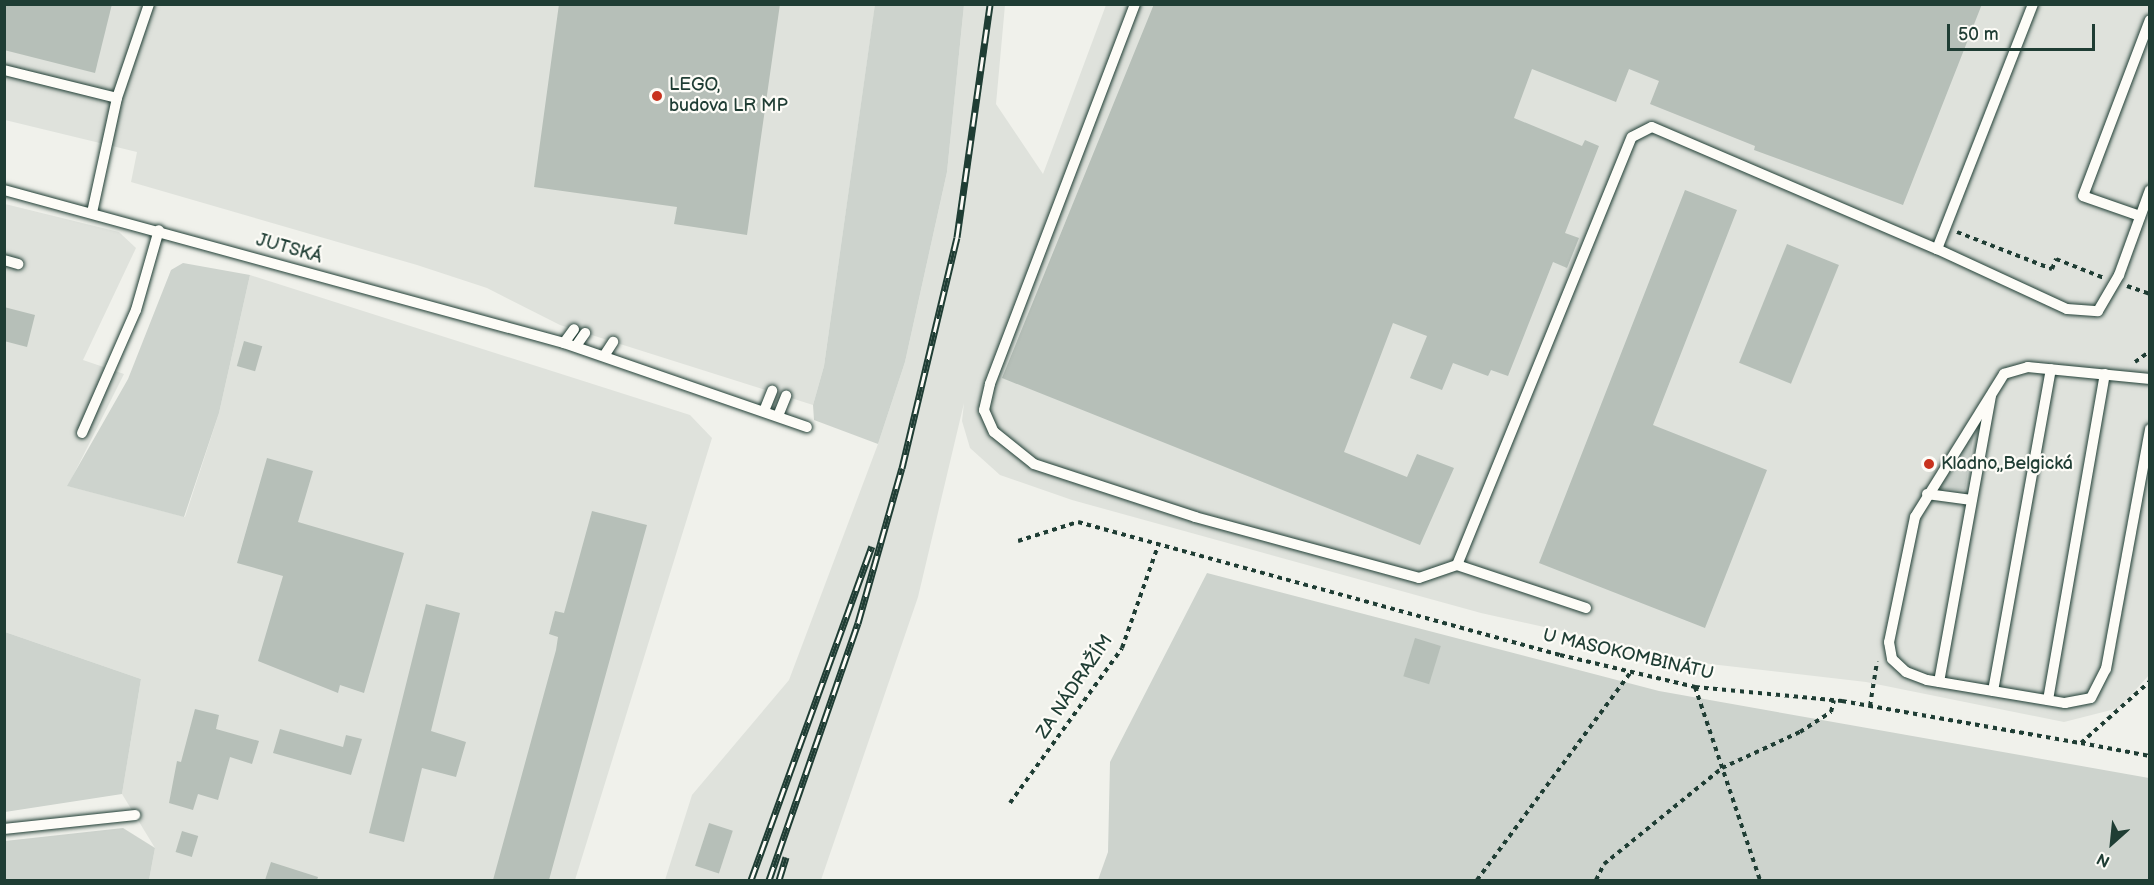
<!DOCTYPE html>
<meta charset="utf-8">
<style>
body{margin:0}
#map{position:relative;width:2154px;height:885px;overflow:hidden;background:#f0f1eb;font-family:"Balsamiq Sans",sans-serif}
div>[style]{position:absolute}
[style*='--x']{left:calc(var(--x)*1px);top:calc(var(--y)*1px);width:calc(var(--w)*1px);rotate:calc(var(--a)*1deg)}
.built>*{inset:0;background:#dfe2dc}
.green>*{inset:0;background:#cdd3cd}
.building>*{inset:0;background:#b6bfb8;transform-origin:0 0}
.path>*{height:4px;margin-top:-2px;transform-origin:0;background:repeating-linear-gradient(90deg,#1f3d34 0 4.5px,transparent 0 9px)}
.roads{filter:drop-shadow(0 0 2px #1f3d34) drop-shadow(0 0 2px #1f3d34)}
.lane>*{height:10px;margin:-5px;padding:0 5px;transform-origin:5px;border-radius:5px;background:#fdfcf7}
.rail>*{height:7px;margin-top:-3.5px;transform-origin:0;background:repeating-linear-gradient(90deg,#fdfcf7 0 14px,#1f3d34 0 28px);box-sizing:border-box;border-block:2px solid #1f3d34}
.dots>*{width:16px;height:16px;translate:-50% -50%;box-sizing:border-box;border:3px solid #fdfcf7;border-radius:50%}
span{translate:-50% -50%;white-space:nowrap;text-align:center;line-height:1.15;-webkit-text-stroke:4.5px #fdfcf7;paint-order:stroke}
.poi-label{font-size:18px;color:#1f3d34}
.left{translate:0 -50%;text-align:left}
.street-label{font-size:18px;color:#1f3d34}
.frame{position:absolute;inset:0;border:6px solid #1f3d34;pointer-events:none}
.north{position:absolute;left:2082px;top:813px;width:60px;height:60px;-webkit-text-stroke:4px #fdfcf7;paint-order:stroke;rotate:207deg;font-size:16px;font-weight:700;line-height:24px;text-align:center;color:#1f3d34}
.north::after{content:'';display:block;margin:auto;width:21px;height:27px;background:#1f3d34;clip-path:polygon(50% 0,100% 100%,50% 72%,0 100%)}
.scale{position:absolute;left:1947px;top:24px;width:148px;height:27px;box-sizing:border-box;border:3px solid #1f3d34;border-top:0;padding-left:8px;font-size:18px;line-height:21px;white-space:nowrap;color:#1f3d34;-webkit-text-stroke:4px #fdfcf7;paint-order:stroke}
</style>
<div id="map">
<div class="built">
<div style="clip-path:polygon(4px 5px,875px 5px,824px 366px,813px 405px,560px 325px,487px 288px,417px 265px,131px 182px,137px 152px,5px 120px)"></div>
<div style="clip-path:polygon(964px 5px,1005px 5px,996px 104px,1043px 174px,1106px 5px,2149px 5px,2150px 674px,2119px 708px,2064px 722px,1866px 682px,1710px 664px,1481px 613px,1072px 500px,1000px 475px,970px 448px,962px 421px,964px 403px,918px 597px,821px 880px,665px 880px,692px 795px,789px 680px,878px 444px,905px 362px,947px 172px)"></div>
<div style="clip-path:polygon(5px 204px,119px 232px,136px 248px,83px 360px,124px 374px,68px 486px,185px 517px,219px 413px,250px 275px,690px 415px,712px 438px,575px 880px,149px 880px,155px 848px,122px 794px,141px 679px,5px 632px)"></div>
</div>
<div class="green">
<div style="clip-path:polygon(875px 4px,964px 5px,947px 172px,905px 362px,878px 444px,814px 420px,813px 405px,824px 366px)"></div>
<div style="clip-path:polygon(183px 263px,250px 275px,219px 413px,184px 517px,67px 486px,128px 379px,171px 270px)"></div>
<div style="clip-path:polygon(1974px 431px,1965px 490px,1942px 489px,1940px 486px)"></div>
<div style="clip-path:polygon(1207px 573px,1659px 691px,2149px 778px,2149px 880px,1098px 880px,1108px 852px,1110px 762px)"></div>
<div style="clip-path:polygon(5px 632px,141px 679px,122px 794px,5px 812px)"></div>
<div style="clip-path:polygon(123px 828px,155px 848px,149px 880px,5px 880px,5px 841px)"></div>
</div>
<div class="building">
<div style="clip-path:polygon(4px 4px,112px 4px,95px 73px,4px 50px)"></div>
<div style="clip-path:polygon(559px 4px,780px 4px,747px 235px,674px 224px,677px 207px,534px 187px)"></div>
<div style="clip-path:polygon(1154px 4px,1982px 4px,1903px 205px,1754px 150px,1755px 146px,1650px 104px,1659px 81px,1629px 69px,1616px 102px,1532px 69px,1514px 118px,1582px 146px,1585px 140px,1599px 146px,1565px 233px,1579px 238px,1567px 268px,1553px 262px,1508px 376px,1491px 370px,1488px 376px,1453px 363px,1442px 390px,1410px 378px,1427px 336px,1393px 323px,1344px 452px,1407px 477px,1417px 454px,1454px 468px,1420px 545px,1002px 378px)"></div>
<div style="clip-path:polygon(1685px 190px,1737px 210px,1653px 425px,1767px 470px,1705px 628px,1539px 563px)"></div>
<div style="left:1787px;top:244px;width:56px;height:128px;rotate:22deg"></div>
<div style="clip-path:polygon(4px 307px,35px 315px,27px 347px,4px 341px)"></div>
<div style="left:244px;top:341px;width:19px;height:26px;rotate:16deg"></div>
<div style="clip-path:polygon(267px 458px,313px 471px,298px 522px,404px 553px,364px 693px,340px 685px,338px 693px,258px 661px,283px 576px,237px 563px)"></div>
<div style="clip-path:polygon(592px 511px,647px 525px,549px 880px,493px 880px,556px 650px,558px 637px,549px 634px,555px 611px,564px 613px)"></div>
<div style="clip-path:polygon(426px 604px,460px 613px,431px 731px,466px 742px,456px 777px,422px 768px,404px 842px,369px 833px)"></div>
<div style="left:1415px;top:638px;width:27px;height:40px;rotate:17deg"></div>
<div style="clip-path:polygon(195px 709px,219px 715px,216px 729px,259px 741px,252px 764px,230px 757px,218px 800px,198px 794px,193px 810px,169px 803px,177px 761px,181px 762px)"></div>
<div style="clip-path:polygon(280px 729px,343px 747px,346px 735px,362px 739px,351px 775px,273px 753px)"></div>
<div style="left:709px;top:823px;width:25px;height:45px;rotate:18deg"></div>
<div style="left:182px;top:831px;width:17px;height:22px;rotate:17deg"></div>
<div style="clip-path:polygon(271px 862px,318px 877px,317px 880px,265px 880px)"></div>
</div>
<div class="path">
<div style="--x:1957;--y:232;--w:102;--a:21.3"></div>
<div style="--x:2052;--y:269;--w:11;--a:-68"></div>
<div style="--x:2056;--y:259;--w:52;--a:21.6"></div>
<div style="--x:2127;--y:286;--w:24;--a:19"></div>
<div style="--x:2135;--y:362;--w:19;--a:-36"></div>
<div style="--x:1018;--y:541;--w:63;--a:-17.6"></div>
<div style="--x:1078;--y:522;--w:500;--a:15.43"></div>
<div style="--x:1560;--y:655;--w:139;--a:13.3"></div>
<div style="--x:1695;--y:687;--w:148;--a:5.4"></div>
<div style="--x:1842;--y:701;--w:243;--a:10"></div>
<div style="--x:2081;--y:743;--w:93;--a:-41.9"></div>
<div style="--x:1695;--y:687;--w:204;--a:71.4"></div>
<div style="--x:1870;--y:706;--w:45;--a:-81"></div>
<div style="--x:2081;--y:743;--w:70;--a:10.7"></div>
<div style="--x:1010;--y:803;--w:191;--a:-54.1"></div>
<div style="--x:1122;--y:648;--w:111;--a:-70.6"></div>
<div style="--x:1477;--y:880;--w:259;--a:-53.5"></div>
<div style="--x:1596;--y:880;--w:18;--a:-63"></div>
<div style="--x:1604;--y:864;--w:152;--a:-39.1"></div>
<div style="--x:1722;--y:768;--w:86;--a:-24.8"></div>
<div style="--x:1800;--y:732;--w:37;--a:-33"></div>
<div style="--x:1831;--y:712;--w:12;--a:-76"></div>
</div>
<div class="roads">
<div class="lane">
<div style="--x:1135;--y:4;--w:407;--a:110.9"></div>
<div style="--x:990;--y:384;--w:27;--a:103"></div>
<div style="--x:984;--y:410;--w:24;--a:66"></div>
<div style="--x:994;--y:432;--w:51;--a:38.7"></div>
<div style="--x:1034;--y:464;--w:169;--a:18.2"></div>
<div style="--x:1195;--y:517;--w:232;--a:15.2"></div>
<div style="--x:1419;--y:578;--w:40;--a:-18.9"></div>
<div style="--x:4;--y:70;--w:116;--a:13.9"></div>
<div style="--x:117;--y:98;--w:118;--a:102.3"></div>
<div style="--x:117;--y:98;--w:99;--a:-71.2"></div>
<div style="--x:4;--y:190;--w:581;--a:15.28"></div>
<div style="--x:564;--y:343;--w:257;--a:19.1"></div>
<div style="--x:2140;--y:216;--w:60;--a:-160.7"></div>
<div style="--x:2083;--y:196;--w:188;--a:-69.2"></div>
<div style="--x:1937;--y:249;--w:143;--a:24.8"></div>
<div style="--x:2067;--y:309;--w:31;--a:4"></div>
<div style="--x:2098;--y:311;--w:42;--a:-59.7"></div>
<div style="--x:2119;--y:275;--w:90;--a:-70"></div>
<div style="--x:4;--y:260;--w:15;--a:16"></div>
<div style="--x:564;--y:343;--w:17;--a:-54"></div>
<div style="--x:576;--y:346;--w:16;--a:-55"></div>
<div style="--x:604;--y:356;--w:17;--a:-57"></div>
<div style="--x:2150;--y:379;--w:123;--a:-174.4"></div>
<div style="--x:2028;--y:367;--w:25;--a:164"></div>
<div style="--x:2004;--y:374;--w:168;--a:121.9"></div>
<div style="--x:1915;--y:517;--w:128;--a:101.7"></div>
<div style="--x:1889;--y:642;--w:17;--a:80"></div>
<div style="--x:1892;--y:659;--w:19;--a:43"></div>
<div style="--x:1906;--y:672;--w:22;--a:21"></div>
<div style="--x:1927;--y:680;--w:140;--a:9.5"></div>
<div style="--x:2065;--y:703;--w:26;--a:-11"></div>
<div style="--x:2091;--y:698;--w:33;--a:-63"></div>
<div style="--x:2106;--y:669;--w:244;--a:-79.6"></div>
<div style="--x:764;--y:411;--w:22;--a:-68"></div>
<div style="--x:778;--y:416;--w:22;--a:-68"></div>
<div style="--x:82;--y:433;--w:134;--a:-66.3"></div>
<div style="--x:136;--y:310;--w:83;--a:-74"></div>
<div style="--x:1927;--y:494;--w:45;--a:7.6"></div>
<div style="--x:1586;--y:608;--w:136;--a:-161.6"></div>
<div style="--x:1457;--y:565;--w:462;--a:-67.8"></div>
<div style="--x:1632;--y:137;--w:22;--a:-27"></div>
<div style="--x:1652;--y:127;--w:310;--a:23.2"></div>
<div style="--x:1937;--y:249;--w:263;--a:-68.6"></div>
<div style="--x:1939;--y:682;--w:291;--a:-79.7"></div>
<div style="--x:1993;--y:691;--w:327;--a:-79.8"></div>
<div style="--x:2048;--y:700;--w:331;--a:-80.1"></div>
<div style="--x:4;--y:829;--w:132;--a:-6.1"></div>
</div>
</div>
<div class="rail">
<div style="--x:751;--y:880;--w:355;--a:-70.1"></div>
<div style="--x:769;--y:880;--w:272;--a:-70.9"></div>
<div style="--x:858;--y:623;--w:161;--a:-74.2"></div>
<div style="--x:902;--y:468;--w:237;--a:-76.6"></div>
<div style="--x:957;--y:237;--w:235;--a:-81.9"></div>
<div style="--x:779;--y:880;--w:24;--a:-73"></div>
</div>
<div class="dots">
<div style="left:657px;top:96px;background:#c8321e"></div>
<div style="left:1929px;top:464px;background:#c8321e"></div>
</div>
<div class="poi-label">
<span class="left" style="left:669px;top:96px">LEGO,<br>budova LR MP</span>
<span class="left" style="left:1941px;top:464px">Kladno,,Belgická</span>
</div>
<div class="street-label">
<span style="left:289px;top:249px;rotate:16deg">JUTSKÁ</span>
<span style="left:1628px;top:655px;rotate:13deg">U MASOKOMBINÁTU</span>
<span style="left:1075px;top:687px;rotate:-56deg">ZA NÁDRAŽÍM</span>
</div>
<div class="frame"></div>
<div class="north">N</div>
<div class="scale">50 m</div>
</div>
